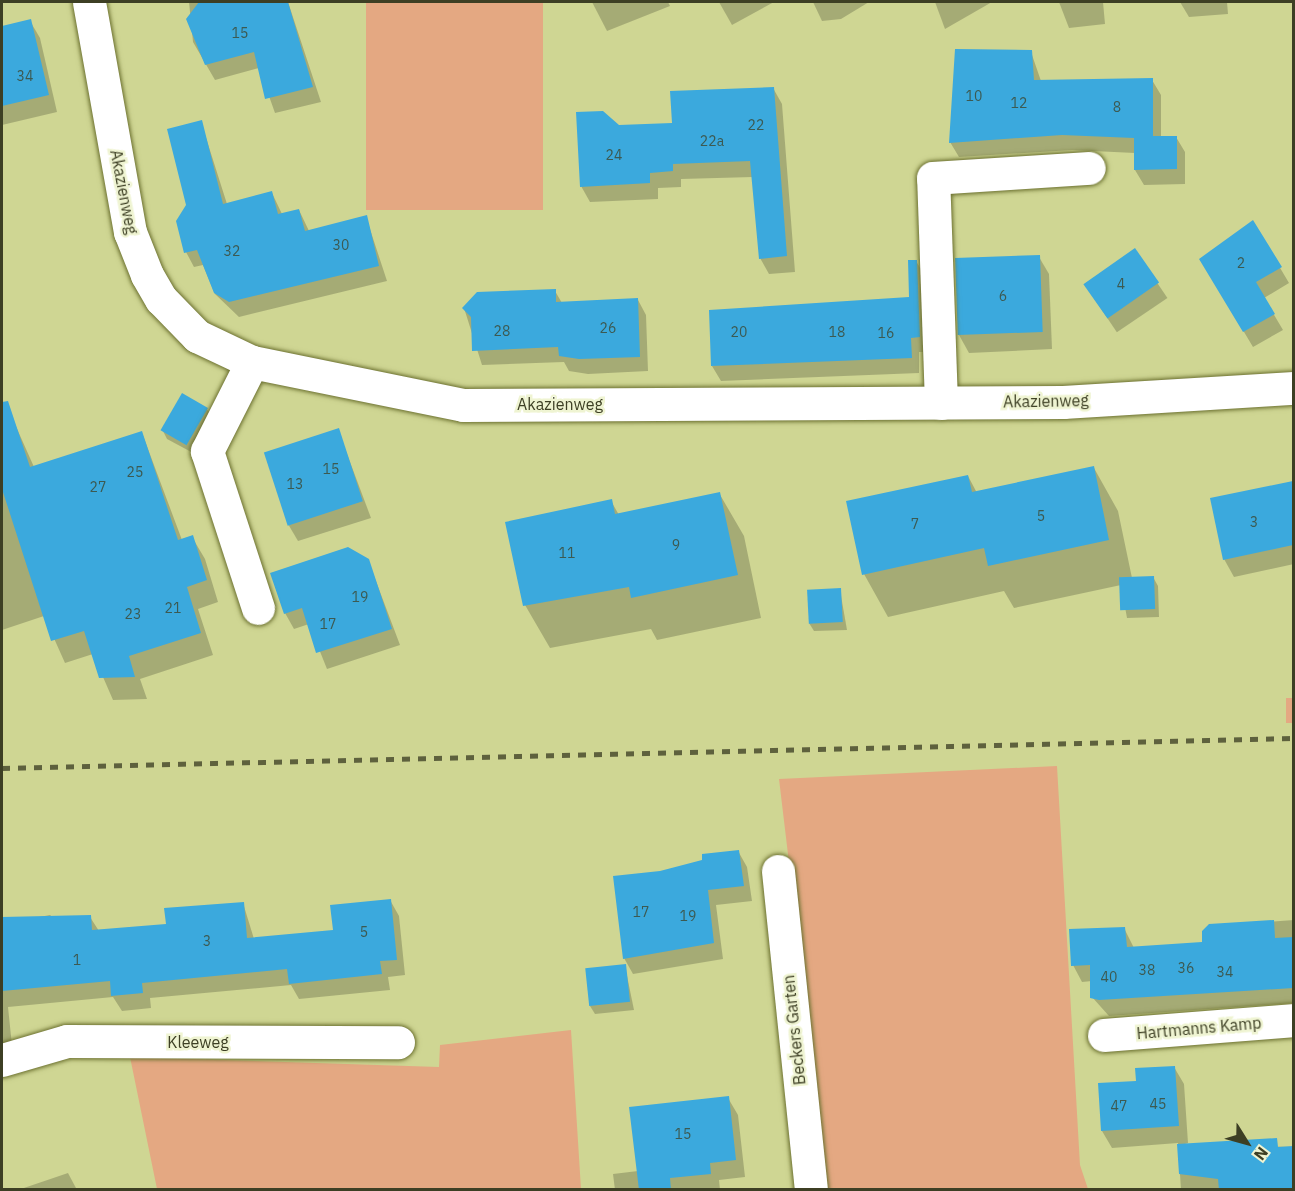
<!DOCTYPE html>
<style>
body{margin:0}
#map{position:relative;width:1295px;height:1191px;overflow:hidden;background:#cfd693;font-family:"IBM Plex Sans",sans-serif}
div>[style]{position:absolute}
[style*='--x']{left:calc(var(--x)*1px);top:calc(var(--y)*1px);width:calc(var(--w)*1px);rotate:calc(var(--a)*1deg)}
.green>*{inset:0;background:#e4a882;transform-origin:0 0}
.shadow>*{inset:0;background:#0003;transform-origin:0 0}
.building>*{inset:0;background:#3ba9dd;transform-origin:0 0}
.roads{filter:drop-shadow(0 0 2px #6c7130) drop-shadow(0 0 2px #6c7130)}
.minor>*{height:33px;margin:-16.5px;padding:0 16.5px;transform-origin:16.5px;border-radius:16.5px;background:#fff}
.rail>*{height:4.5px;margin-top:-2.25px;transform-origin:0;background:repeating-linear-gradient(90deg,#5e613d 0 8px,transparent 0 16px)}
span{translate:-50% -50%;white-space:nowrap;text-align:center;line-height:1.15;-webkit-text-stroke:5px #eff4d2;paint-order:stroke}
.number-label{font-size:14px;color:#3c5a52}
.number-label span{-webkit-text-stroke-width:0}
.street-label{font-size:16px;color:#3d3f24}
.frame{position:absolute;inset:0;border:3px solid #3d3f24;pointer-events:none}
.north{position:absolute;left:1217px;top:1113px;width:60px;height:60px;-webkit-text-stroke:4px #eff4d2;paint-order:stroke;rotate:127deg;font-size:16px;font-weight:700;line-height:24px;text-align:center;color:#3d3f24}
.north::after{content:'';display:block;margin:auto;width:21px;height:27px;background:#3d3f24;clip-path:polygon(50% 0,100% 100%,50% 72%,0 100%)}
</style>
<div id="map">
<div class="green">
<div style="left:366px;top:2px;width:177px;height:208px"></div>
<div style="left:1293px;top:698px;width:25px;height:7px;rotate:90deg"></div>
<div style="clip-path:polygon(1057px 766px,1080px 1165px,1088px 1189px,828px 1189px,779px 779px)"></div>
<div style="clip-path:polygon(571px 1030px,581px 1189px,157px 1189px,130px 1057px,439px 1067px,440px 1045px)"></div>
</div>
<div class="shadow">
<div style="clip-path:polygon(189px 2px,288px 2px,321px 102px,275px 113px,259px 68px,215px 80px,193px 42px)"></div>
<div style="clip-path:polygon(592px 2px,668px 2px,670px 6px,607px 31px)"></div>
<div style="clip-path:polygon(719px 2px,774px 2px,732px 25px)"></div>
<div style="clip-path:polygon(813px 2px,869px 2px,841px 19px,822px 21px)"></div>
<div style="clip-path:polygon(935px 2px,992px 2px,945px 29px)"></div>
<div style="clip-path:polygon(1059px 2px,1103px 2px,1105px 24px,1069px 28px)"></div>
<div style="clip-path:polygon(1180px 2px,1227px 2px,1228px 14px,1189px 17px)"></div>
<div style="clip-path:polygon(30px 21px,40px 38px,57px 112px,2px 125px,2px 28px)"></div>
<div style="clip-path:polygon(1031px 52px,1041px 81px,1152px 80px,1161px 95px,1161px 137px,1176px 137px,1185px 152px,1185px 184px,1144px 185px,1135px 170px,1135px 153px,1072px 150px,959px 157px,950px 142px)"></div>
<div style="clip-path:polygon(773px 88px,782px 104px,795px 272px,769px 274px,760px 258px,753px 177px,681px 179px,681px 187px,658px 188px,658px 199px,590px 202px,581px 186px,619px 127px,673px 124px)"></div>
<div style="clip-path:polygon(201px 122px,227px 204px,272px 193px,282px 214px,299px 210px,309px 231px,366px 217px,387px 281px,239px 317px,215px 294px,203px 265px,194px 267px,186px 252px,187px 205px)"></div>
<div style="clip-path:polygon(1253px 222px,1289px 283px,1264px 298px,1283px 330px,1253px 347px,1201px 260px)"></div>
<div style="left:1135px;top:250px;width:58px;height:61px;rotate:56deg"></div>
<div style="clip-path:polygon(1039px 257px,1049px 274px,1052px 349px,969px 353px,959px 335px)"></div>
<div style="clip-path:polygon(916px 261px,925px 276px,928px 352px,919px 352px,919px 373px,721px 381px,712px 366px,911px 298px)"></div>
<div style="clip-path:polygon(555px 291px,562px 303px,638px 300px,646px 315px,648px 371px,588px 374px,569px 371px,564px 362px,482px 365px,464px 308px)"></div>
<div style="clip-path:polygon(207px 409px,212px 417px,195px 454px,167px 439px,163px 431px)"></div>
<div style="clip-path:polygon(14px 422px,34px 467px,142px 433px,182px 540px,192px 537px,205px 559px,218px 602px,198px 609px,213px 655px,140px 679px,147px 699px,113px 700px,93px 654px,65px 663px,44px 616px,2px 630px,2px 425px)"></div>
<div style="clip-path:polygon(338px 430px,371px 518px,298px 541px,288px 524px)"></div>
<div style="clip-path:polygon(1094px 468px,1118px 511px,1132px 578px,1153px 577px,1158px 586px,1159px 617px,1127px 618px,1121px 585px,1014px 608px,1004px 591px,888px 617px,864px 574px,968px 476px,977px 493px)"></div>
<div style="clip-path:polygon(1294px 482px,1294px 564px,1234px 577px,1224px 559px,1212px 499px)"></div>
<div style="clip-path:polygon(719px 493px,744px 536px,761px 618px,657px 640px,651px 629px,550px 648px,525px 605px,611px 501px,619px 515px)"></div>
<div style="clip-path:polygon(368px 560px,400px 645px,327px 669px,309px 624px,294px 629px,285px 613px)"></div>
<div style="clip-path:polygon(840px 590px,847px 630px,814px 631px,809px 623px)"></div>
<div style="clip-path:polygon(738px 851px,747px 867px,752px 901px,716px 905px,723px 959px,633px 974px,624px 958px,660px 872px)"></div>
<div style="clip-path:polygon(390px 900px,399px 916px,405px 975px,388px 977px,390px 990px,299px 999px,291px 985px,150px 998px,151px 1008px,122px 1011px,113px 997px,8px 1007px,13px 1055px,2px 1058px,2px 924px,50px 915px,56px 920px,90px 917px,99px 931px,167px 926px,243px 903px,254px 939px,334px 932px)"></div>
<div style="clip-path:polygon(1294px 920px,1294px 1003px,1109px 1016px,1092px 997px,1092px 981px,1082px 982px,1073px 965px,1124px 928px,1134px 948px,1204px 944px,1210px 926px)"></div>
<div style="clip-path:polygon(625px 966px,634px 1010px,595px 1014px,590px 1006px)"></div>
<div style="clip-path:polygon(1174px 1067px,1184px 1084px,1188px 1143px,1182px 1145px,1294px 1147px,1294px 1190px,1181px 1190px,1178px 1143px,1112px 1148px,1102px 1131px,1099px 1084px,1137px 1082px)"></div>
<div style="clip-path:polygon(728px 1098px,738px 1115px,745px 1177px,719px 1180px,720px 1190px,615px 1190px,613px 1174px,638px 1171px)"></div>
<div style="clip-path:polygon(68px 1173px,77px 1190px,18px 1190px)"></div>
</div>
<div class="building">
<div style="clip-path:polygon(199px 2px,288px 2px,313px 87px,265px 99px,254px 52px,205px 65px,186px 19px)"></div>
<div style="clip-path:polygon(31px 19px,49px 95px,2px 106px,2px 26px)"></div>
<div style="clip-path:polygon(955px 49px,1032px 50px,1034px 80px,1153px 78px,1153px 136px,1177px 136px,1177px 169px,1134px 170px,1134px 138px,1062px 135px,949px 143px)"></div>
<div style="clip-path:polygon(774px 87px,787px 256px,759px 259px,750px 161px,673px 164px,673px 171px,650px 173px,650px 183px,580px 187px,576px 112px,603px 111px,619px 125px,672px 123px,670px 91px)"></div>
<div style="clip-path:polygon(202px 120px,223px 204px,272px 191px,278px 214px,299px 209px,305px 231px,367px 215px,379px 266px,229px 302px,214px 293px,197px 250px,184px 253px,176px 221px,186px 205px,167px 129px)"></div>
<div style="clip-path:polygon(1253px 220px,1282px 267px,1256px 282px,1275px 314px,1243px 332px,1199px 259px)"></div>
<div style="left:1135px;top:248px;width:42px;height:63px;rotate:55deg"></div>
<div style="left:1040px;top:255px;width:77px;height:85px;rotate:88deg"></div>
<div style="clip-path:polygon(908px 260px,917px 260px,920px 337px,911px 338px,912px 358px,711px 366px,709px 310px,909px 297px)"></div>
<div style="clip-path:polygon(556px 289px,556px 302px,638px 298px,640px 357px,579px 359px,559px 356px,558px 347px,472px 351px,471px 317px,462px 308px,477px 292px)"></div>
<div style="left:182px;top:393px;width:30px;height:43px;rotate:30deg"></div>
<div style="clip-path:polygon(8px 401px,30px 467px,142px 431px,178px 540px,193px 535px,207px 580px,187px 587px,201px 633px,129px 656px,135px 677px,99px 678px,84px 631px,51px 641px,2px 489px,2px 402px)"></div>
<div style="left:339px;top:428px;width:77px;height:79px;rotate:72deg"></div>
<div style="clip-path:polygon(1094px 466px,1109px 540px,988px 566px,984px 548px,862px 575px,846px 501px,968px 475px,972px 492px)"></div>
<div style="clip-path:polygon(1293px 481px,1293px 545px,1223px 560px,1210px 498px)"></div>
<div style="clip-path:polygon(720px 492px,738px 575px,631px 598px,629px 587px,523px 606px,505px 522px,612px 499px,615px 514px)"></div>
<div style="clip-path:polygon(348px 547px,369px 559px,392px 629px,316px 653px,302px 608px,284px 614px,270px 573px)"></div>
<div style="left:1154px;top:576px;width:33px;height:35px;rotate:88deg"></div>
<div style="left:841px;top:588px;width:34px;height:34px;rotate:87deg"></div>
<div style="clip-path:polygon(739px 850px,744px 886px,708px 890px,714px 943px,623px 959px,613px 876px,660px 871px,702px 860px,702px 854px)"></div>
<div style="clip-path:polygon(391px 899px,397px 960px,380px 961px,382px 974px,289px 984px,287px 969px,142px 983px,143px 993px,111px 996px,110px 981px,2px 991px,2px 917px,91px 915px,92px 930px,166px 924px,164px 908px,244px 902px,247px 938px,333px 930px,330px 905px)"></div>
<div style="clip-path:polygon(1274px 920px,1275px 938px,1293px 937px,1293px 988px,1099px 1000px,1090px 998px,1090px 965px,1071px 966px,1069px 929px,1125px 927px,1127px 947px,1202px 942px,1202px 931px,1209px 924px)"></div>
<div style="left:626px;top:964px;width:38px;height:41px;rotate:84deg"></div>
<div style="clip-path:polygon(1175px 1066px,1179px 1126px,1101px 1131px,1098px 1083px,1136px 1081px,1135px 1068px)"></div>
<div style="clip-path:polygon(729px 1096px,736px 1160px,710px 1163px,711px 1174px,670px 1178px,671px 1190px,639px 1190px,629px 1107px)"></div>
<div style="clip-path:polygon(1277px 1138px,1278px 1147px,1293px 1146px,1293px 1190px,1219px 1190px,1218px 1179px,1179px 1174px,1177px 1144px)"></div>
</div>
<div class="roads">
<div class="minor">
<div style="--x:89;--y:2;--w:234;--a:79.9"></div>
<div style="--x:130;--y:232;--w:46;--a:68.4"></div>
<div style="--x:147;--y:275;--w:28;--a:60"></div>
<div style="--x:161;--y:299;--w:52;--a:45.8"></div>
<div style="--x:197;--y:336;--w:61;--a:25.3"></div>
<div style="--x:252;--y:362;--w:215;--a:11.5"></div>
<div style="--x:463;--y:405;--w:600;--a:-0.29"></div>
<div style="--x:1063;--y:402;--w:231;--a:-3.5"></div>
<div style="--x:252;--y:362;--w:100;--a:116.8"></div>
<div style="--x:207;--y:451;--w:165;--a:72"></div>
<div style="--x:941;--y:403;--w:225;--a:-92"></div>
<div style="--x:933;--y:178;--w:156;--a:-3.7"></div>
<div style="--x:778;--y:871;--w:321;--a:84.1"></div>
<div style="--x:1104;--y:1035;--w:191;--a:-4.5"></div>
<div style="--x:2;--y:1060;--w:68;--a:-16.3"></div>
<div style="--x:67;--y:1041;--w:331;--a:0.2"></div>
</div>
</div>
<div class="rail">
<div style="--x:2;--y:768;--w:1292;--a:-1.33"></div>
</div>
<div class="number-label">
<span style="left:240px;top:33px">15</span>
<span style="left:25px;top:76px">34</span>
<span style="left:974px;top:96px">10</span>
<span style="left:1019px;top:103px">12</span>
<span style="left:1117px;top:107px">8</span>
<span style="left:756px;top:125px">22</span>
<span style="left:712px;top:141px">22a</span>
<span style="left:614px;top:155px">24</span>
<span style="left:341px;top:245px">30</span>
<span style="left:232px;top:251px">32</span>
<span style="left:1241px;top:263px">2</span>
<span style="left:1121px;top:284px">4</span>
<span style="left:1003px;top:296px">6</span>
<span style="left:608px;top:328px">26</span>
<span style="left:502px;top:331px">28</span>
<span style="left:739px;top:332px">20</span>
<span style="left:837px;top:332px">18</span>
<span style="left:886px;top:333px">16</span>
<span style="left:331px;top:469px">15</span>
<span style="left:135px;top:472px">25</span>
<span style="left:295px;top:484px">13</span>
<span style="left:98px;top:487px">27</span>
<span style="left:1041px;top:516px">5</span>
<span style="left:1254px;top:522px">3</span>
<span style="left:915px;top:524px">7</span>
<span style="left:676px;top:545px">9</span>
<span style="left:567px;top:553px">11</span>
<span style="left:360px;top:597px">19</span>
<span style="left:173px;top:608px">21</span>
<span style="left:133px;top:614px">23</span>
<span style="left:328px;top:624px">17</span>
<span style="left:641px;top:912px">17</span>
<span style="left:688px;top:916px">19</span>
<span style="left:364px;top:932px">5</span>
<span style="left:207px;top:941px">3</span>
<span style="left:77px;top:960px">1</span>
<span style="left:1186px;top:968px">36</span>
<span style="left:1147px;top:970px">38</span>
<span style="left:1225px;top:972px">34</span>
<span style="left:1109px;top:977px">40</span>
<span style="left:1158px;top:1104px">45</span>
<span style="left:1119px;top:1106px">47</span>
<span style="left:683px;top:1134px">15</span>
</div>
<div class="street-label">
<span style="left:124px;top:192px;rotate:79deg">Akazienweg</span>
<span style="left:1046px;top:401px;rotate:-1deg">Akazienweg</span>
<span style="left:560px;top:404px">Akazienweg</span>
<span style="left:1199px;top:1028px;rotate:-5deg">Hartmanns Kamp</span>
<span style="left:794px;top:1030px;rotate:-96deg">Beckers Garten</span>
<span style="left:198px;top:1042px">Kleeweg</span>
</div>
<div class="frame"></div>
<div class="north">N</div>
</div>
